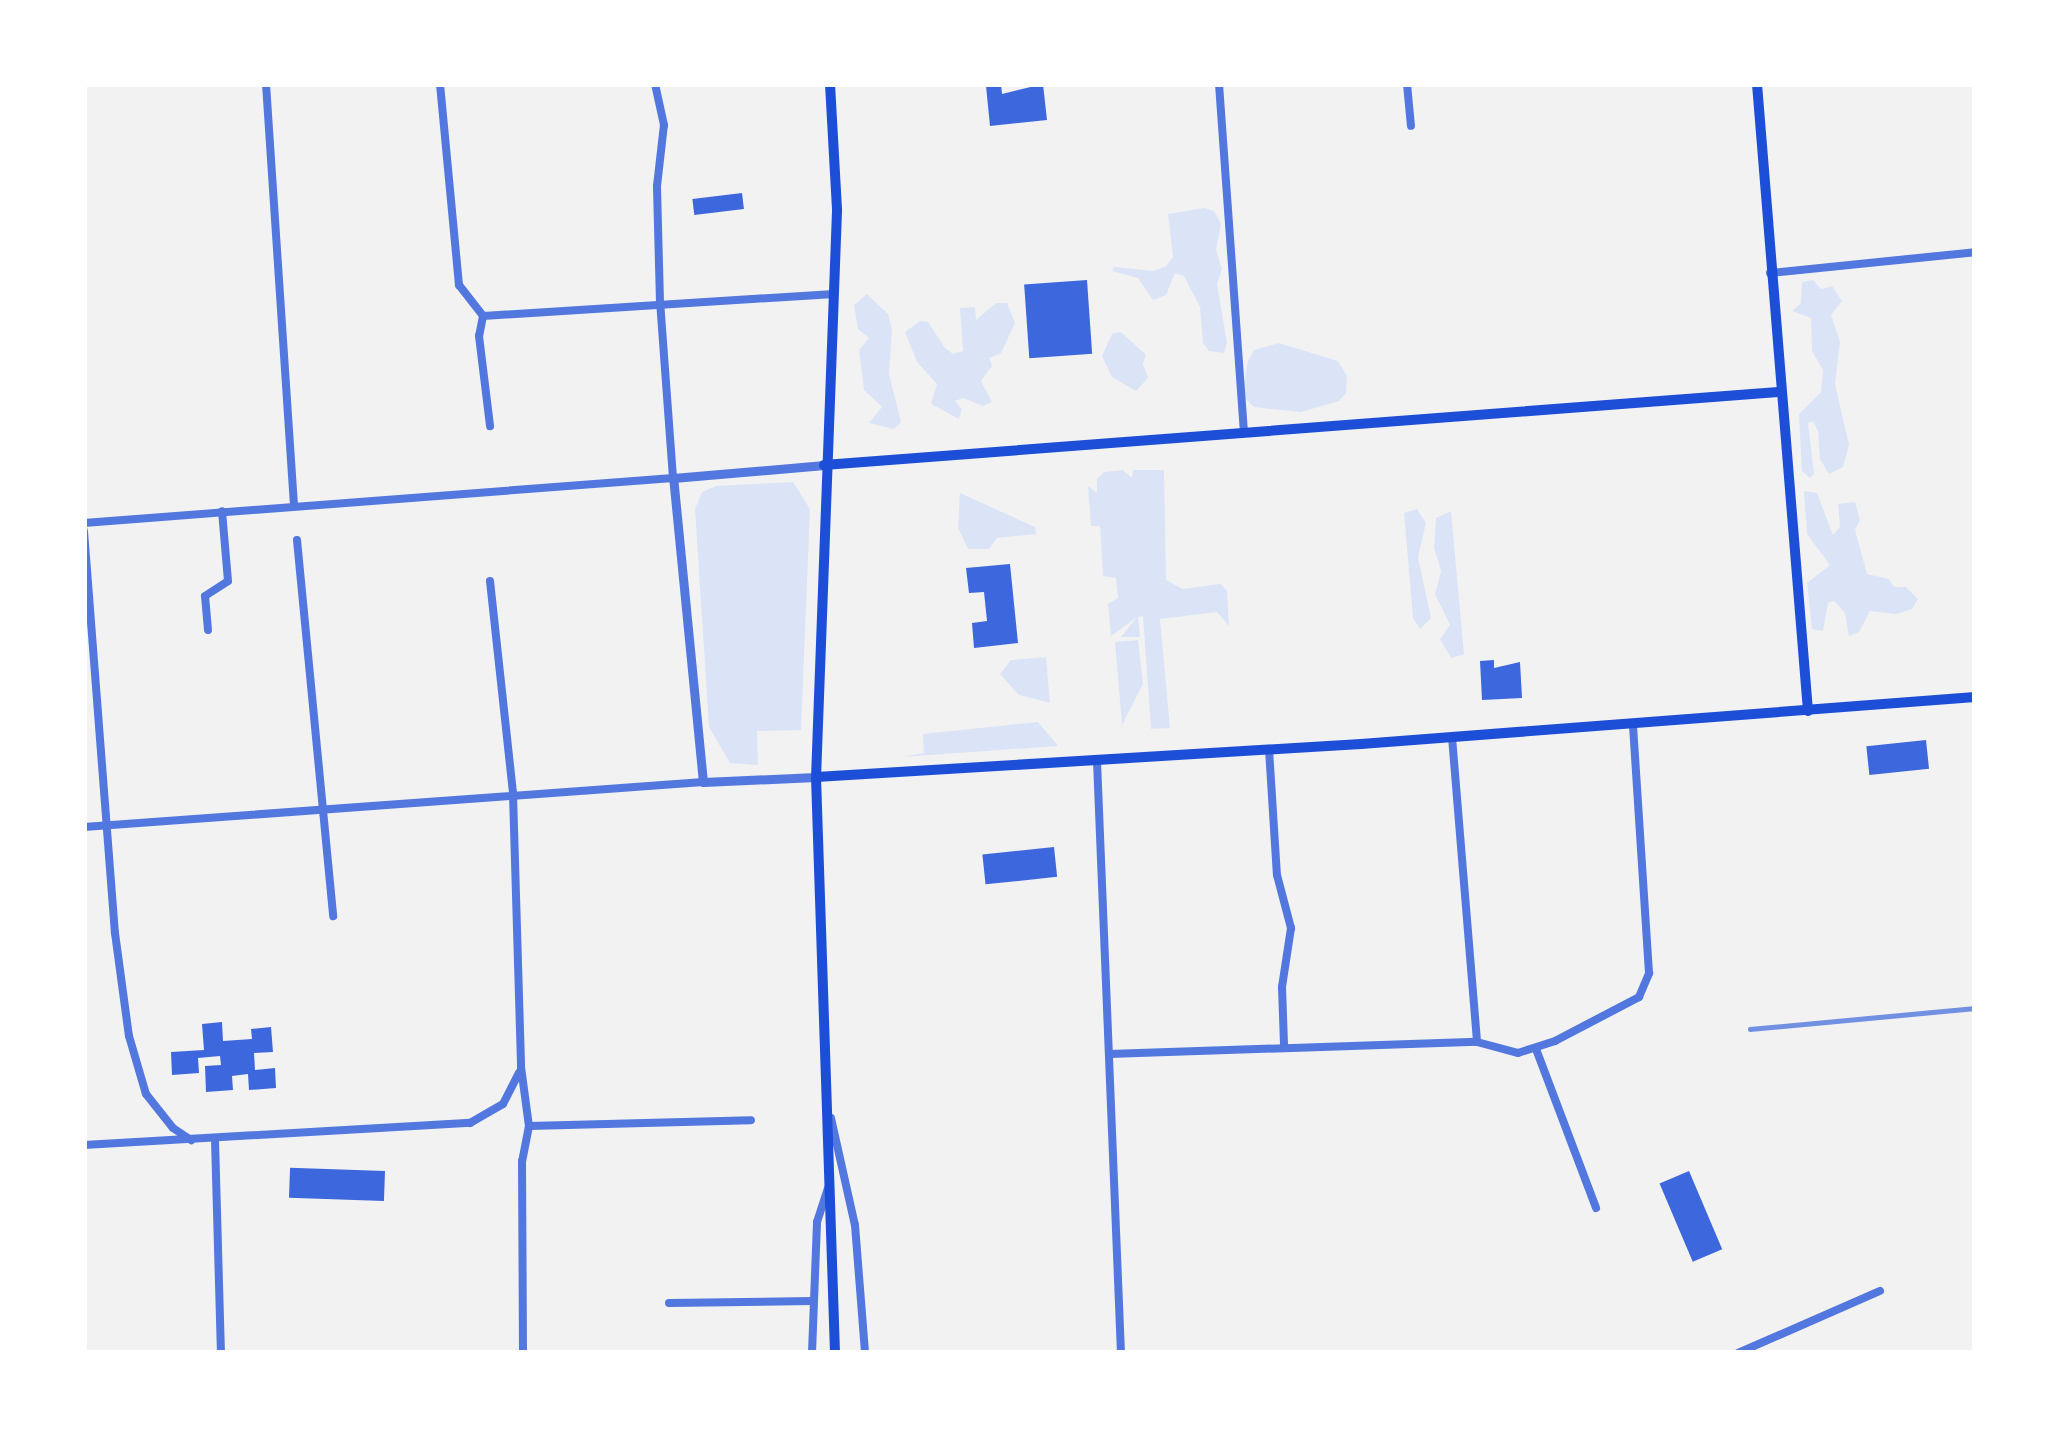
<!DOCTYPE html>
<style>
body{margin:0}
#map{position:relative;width:2059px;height:1437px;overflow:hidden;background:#f2f2f2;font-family:"Sofia Sans Condensed",sans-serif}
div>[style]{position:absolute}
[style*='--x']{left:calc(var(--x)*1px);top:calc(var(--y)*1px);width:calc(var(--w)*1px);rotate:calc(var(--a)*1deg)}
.green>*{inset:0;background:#dbe4f7}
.building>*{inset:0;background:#3d67dc;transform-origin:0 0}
.minor>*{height:8px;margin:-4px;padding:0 4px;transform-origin:4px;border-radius:4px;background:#5277de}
.tertiary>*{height:9px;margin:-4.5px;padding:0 4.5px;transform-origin:4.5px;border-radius:4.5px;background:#5277de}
.primary>*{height:10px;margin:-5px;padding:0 5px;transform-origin:5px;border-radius:5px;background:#1d4ed8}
.rail>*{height:4.5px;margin:-2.25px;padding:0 2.25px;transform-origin:2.25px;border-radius:2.25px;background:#7290e2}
span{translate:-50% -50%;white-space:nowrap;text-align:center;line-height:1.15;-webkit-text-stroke:9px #fff;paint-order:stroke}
.frame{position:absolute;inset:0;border:87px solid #fff;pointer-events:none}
</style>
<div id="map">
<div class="green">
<div style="clip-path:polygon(1204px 208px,1214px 211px,1221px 224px,1216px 250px,1222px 269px,1217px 284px,1227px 343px,1224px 353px,1209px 351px,1203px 343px,1200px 307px,1184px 276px,1175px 273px,1166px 295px,1153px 300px,1138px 278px,1112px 271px,1114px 267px,1154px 271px,1166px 266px,1173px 257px,1168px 214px)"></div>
<div style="clip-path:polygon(1813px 280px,1821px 289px,1832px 286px,1842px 301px,1831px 315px,1840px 342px,1835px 384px,1849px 445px,1843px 467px,1829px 474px,1820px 459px,1818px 431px,1813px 421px,1808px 423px,1814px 474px,1810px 478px,1802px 471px,1799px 414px,1821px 392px,1823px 370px,1812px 351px,1811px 318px,1792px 311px,1801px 303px,1802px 282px)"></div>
<div style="clip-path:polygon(867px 294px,888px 314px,892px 330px,889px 374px,901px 422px,894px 429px,869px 423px,882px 407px,864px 390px,859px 350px,869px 338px,858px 329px,854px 305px)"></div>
<div style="clip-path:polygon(996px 303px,1007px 303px,1015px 323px,1001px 353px,989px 358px,992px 366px,981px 381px,992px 402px,983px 406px,963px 398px,955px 401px,962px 409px,959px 419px,931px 404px,937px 384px,917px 362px,905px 332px,920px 321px,928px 322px,945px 348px,953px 354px,963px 351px,960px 308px,975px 307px,976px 320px)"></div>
<div style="clip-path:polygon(1121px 332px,1146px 355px,1143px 364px,1148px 378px,1136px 391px,1112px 377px,1102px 356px,1112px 334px)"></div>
<div style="clip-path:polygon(1279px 343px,1338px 361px,1347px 376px,1346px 393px,1339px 401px,1301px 412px,1254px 407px,1242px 395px,1248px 361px,1254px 350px)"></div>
<div style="clip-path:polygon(1123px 470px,1132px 478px,1133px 470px,1164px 470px,1166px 580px,1183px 589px,1220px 584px,1227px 590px,1229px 626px,1217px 612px,1160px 619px,1170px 728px,1151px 729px,1143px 616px,1138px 617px,1140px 637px,1121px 637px,1137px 617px,1111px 636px,1108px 604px,1118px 598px,1116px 578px,1103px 576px,1100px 526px,1091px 526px,1088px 486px,1097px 493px,1097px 479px,1104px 472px)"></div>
<div style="clip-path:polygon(793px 482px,810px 509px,801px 730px,757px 731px,758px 765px,730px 763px,709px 727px,695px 509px,702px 492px,716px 486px)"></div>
<div style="clip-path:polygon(1804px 491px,1817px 493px,1833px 535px,1840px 527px,1838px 504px,1855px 502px,1860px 520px,1855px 530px,1867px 574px,1889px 579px,1894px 587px,1906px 587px,1918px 599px,1912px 609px,1896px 614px,1870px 611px,1859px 632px,1849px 636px,1845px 613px,1834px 601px,1828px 603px,1823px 631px,1812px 629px,1807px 583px,1830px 565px,1807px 534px)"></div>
<div style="clip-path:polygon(960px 493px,1035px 527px,1036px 534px,997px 538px,989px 549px,968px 549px,958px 528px)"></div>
<div style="clip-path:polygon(1417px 509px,1426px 523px,1418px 557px,1431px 618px,1420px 629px,1413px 618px,1404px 513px)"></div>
<div style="clip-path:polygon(1451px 511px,1464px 654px,1451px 658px,1440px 639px,1450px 625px,1435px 594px,1441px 571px,1434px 548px,1436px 518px)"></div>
<div style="clip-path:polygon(1138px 640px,1143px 684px,1122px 725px,1115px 642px)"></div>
<div style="clip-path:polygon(1046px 657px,1050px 703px,1019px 695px,1000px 674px,1011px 660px)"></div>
<div style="clip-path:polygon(1038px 722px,1058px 746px,901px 757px,924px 753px,923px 734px)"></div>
</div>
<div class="building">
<div style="clip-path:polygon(1001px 84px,1002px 94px,1043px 84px,1047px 120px,990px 126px,986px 86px)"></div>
<div style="left:742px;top:193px;width:16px;height:50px;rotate:83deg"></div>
<div style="left:1087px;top:280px;width:74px;height:63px;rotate:86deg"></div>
<div style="clip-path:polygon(1010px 564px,1018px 643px,974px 648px,972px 623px,987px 621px,984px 592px,969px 593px,966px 568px)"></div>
<div style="clip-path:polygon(1494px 660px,1494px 668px,1520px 662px,1522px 698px,1482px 700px,1480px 661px)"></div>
<div style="left:1926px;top:740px;width:29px;height:60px;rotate:84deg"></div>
<div style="left:1054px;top:847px;width:30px;height:72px;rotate:84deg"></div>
<div style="clip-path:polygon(222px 1022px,223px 1041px,252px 1039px,251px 1029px,271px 1027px,273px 1052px,254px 1053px,255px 1070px,275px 1068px,276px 1088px,249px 1090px,248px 1074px,232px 1076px,233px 1090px,206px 1092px,205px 1066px,221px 1065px,220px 1056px,198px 1058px,199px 1073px,172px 1075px,171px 1052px,204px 1050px,202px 1024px)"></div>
<div style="left:385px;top:1171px;width:30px;height:95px;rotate:92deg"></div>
<div style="left:1689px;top:1171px;width:85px;height:32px;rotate:67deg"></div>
</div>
<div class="minor">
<div style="--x:266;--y:84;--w:421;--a:86.2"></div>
<div style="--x:440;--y:84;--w:202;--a:84.6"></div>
<div style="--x:459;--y:285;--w:39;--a:52"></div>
<div style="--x:483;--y:316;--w:20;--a:101"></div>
<div style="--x:479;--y:336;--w:91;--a:83"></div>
<div style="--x:1219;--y:84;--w:350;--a:85.9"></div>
<div style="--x:1407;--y:84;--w:42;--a:84.6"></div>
<div style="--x:1770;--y:273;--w:206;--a:-5.8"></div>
<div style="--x:483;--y:316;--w:352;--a:-3.6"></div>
<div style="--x:84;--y:523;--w:591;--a:-4.37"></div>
<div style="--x:673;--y:478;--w:176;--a:-94.2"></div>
<div style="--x:660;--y:302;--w:116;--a:-91.5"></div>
<div style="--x:657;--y:186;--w:61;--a:-83.5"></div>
<div style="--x:664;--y:125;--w:42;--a:-102.4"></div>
<div style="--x:84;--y:531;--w:403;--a:85.6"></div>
<div style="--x:115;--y:933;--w:104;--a:82.3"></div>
<div style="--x:129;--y:1036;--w:60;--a:73.7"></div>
<div style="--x:146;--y:1094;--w:43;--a:51.5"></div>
<div style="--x:173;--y:1128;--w:22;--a:34"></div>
<div style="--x:297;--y:540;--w:378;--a:84.5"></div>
<div style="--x:490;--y:581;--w:214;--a:83.8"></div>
<div style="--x:513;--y:794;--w:273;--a:88.3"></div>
<div style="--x:521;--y:1067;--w:60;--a:82.3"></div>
<div style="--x:529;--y:1126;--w:36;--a:101"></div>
<div style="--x:522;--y:1161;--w:192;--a:89.7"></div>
<div style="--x:208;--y:630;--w:34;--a:-95"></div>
<div style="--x:205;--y:596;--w:27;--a:-33"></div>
<div style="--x:228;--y:581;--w:70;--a:-94.9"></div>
<div style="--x:1452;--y:737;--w:306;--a:85.3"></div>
<div style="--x:1269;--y:749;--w:126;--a:86.4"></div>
<div style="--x:1277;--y:875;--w:55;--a:75.2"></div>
<div style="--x:1291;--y:928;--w:60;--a:98.7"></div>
<div style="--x:1282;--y:987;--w:58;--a:88"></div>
<div style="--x:1097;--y:761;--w:592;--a:87.68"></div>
<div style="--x:84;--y:827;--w:621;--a:-4.16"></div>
<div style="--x:1536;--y:1049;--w:170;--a:69.3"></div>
<div style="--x:1109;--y:1054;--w:368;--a:-1.9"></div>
<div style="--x:1477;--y:1042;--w:42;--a:15"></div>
<div style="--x:1518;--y:1053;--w:39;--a:-18"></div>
<div style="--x:1555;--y:1041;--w:95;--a:-27.6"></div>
<div style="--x:1639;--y:997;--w:26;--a:-67"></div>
<div style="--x:1649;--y:973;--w:250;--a:-93.7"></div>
<div style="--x:831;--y:1118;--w:110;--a:77.4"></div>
<div style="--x:855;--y:1225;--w:128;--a:85.5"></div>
<div style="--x:529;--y:1126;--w:222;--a:-1.5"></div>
<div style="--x:215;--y:1140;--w:213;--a:88.4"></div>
<div style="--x:84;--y:1145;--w:387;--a:-3.3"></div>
<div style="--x:470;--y:1123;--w:38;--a:-30"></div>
<div style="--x:503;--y:1104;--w:35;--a:-63"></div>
<div style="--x:669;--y:1303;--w:143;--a:-0.8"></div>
<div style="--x:812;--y:1353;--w:131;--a:-87.8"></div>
<div style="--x:817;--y:1222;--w:36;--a:-72"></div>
<div style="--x:1738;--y:1353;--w:155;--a:-23.6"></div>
</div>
<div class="tertiary">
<div style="--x:816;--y:777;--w:113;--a:177.5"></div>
<div style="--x:703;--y:782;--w:305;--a:-95.6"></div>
<div style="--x:673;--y:478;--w:152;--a:-4.9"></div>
</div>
<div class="primary">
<div style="--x:830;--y:84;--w:127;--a:86.8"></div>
<div style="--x:837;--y:211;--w:566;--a:92.12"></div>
<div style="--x:816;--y:777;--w:576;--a:88.11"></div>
<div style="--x:1757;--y:84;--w:629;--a:85.35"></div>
<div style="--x:824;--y:465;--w:957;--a:-4.38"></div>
<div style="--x:816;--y:777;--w:546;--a:-3.47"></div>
<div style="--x:1361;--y:744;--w:616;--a:-4.38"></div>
</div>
<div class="rail">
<div style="--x:1750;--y:1029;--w:226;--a:-5.3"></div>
</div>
<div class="frame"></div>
</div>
